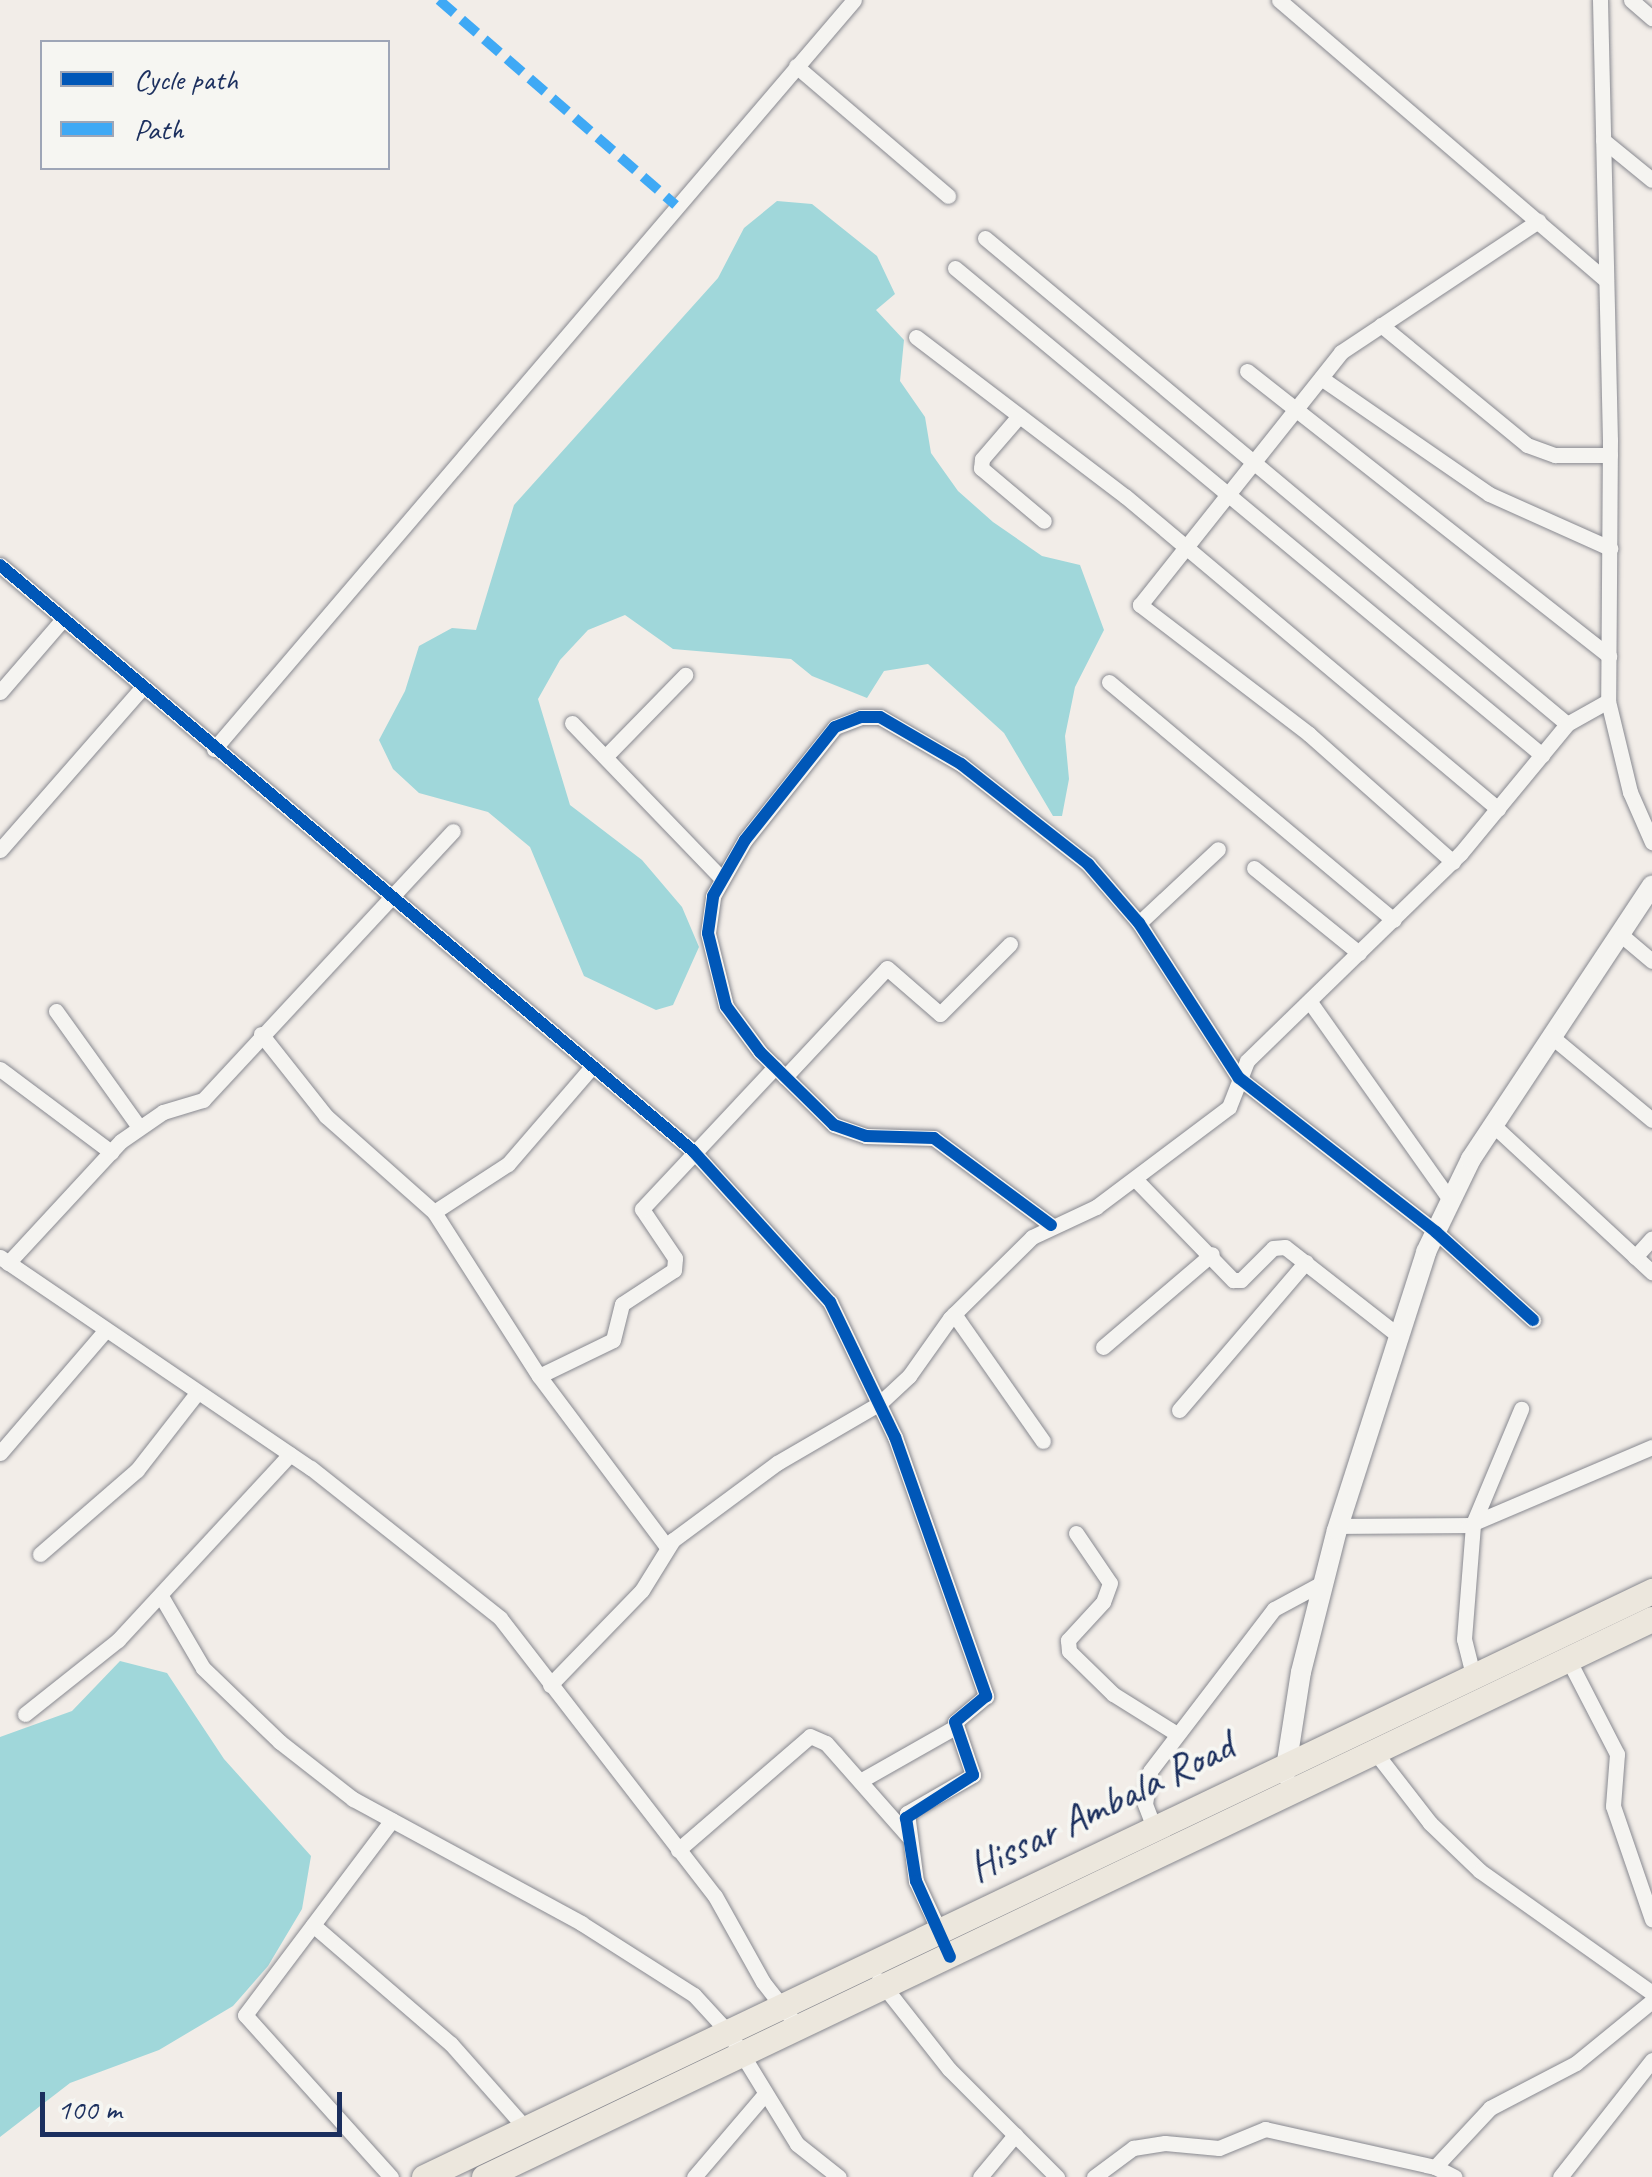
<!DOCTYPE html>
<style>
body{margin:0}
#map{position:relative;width:1652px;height:2177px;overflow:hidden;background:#f2ede8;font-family:Caveat,sans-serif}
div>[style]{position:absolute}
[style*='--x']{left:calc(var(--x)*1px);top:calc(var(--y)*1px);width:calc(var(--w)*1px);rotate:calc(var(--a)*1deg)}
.water>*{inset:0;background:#a0d7da}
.roads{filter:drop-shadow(0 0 2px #888990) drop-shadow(0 0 2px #888990)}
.minor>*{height:15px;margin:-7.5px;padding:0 7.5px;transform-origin:7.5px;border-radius:7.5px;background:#f5f4f1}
.tertiary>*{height:20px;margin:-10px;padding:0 10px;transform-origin:10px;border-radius:10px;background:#f5f4f1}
.primary>*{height:25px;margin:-12.5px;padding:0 12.5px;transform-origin:12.5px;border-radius:12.5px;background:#ece7dd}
.quiet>*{height:10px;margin-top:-5px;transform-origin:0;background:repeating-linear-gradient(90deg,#3fa9f5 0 20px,transparent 0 30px)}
.cycleway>*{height:12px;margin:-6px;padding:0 6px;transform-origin:6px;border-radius:6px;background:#0057b8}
span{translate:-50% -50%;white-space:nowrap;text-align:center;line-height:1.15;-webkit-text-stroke:8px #f6f6f2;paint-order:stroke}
.street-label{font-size:42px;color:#1b2f5e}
.legend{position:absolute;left:40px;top:40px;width:350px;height:130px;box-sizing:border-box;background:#f6f6f2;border:2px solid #9ea6b7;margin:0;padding:12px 18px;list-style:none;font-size:30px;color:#1b2f5e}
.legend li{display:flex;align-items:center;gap:20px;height:50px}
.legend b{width:50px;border:2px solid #9ea6b7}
.scale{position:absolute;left:40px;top:2092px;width:302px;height:45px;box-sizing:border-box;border:5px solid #1b2f5e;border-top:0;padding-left:12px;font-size:30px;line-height:35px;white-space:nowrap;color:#1b2f5e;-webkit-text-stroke:8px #f6f6f2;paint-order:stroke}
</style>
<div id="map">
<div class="water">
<div style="clip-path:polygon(777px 201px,812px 204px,877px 256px,895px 294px,876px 310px,904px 340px,900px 381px,925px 417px,931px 453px,958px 491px,993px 522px,1042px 556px,1080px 565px,1104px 630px,1075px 687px,1065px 736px,1069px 779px,1062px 816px,1053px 816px,1004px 733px,928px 664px,884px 671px,867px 698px,812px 676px,791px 659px,673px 649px,625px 615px,588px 630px,560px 660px,538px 699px,570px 805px,642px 860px,682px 907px,699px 947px,673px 1005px,656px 1010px,584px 976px,530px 847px,488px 812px,419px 793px,393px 769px,379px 740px,405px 691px,419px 646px,452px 628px,476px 630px,514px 505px,718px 278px,744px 228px)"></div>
<div style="clip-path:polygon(120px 1661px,167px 1673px,224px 1759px,311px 1856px,302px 1909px,268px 1966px,233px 2006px,159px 2050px,70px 2083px,0 2137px,0 1737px,72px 1711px)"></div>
</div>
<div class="roads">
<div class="minor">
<div style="--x:1279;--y:0;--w:430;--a:40.6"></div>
<div style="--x:1600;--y:0;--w:440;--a:88.7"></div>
<div style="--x:1610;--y:440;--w:261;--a:90.4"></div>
<div style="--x:1608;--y:701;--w:94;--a:76.4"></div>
<div style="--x:1630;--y:792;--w:55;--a:66.3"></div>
<div style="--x:1631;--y:0;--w:28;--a:41"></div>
<div style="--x:796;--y:66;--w:200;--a:40.5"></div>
<div style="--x:1603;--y:140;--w:63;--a:39.2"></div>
<div style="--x:985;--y:238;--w:758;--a:39.86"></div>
<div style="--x:955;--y:268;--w:763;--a:39.68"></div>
<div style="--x:1381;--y:325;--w:189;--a:39.4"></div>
<div style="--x:1527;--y:445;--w:30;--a:20"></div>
<div style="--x:1555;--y:455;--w:55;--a:0"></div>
<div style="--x:916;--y:337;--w:263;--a:37.3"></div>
<div style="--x:1125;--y:496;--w:487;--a:40"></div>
<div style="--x:1247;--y:371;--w:461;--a:38.2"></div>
<div style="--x:1321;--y:378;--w:204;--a:34.6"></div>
<div style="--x:1489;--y:494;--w:133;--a:24.1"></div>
<div style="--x:1019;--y:416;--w:57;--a:130.7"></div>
<div style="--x:982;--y:459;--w:9;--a:96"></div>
<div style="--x:981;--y:468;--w:82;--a:40.1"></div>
<div style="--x:0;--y:565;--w:908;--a:40.22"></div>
<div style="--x:693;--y:1151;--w:204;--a:47.8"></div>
<div style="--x:830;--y:1302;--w:150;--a:64.3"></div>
<div style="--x:895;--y:1437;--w:275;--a:70.6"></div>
<div style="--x:986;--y:1696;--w:40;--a:140"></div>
<div style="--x:955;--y:1722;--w:56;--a:71.2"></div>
<div style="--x:973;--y:1775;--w:76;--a:150.1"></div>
<div style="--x:907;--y:1813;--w:69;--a:82.5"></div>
<div style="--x:916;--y:1881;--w:62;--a:65.1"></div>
<div style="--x:1109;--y:682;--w:371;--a:39.9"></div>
<div style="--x:0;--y:692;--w:96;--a:-49.2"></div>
<div style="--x:572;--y:723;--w:215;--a:46.1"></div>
<div style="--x:214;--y:749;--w:985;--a:-49.49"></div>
<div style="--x:605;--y:757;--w:115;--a:-45.7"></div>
<div style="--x:0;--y:850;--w:215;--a:-48.8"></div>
<div style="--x:1453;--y:862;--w:193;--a:-138.4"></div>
<div style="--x:1309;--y:734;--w:213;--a:-142.6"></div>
<div style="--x:1140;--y:605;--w:323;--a:-51.5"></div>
<div style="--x:1341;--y:352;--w:237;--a:-33.6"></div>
<div style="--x:1254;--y:868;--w:135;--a:39"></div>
<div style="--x:1139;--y:923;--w:108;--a:-43.1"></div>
<div style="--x:1620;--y:934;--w:42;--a:40.2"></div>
<div style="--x:1310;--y:1002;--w:244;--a:54.7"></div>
<div style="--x:56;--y:1011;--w:143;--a:54.4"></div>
<div style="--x:261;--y:1034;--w:105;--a:51.6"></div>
<div style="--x:326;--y:1116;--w:144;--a:41.6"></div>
<div style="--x:434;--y:1212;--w:195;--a:57.4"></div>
<div style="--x:539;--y:1376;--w:214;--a:53.2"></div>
<div style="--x:1552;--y:1037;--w:130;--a:39.7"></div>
<div style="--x:0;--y:1069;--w:139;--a:36.8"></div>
<div style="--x:785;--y:1077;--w:149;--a:-46.9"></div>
<div style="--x:887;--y:968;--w:70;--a:41"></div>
<div style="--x:940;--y:1014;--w:99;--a:-45"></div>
<div style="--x:1493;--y:1125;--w:217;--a:42.8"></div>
<div style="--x:1135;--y:1179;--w:141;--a:45.9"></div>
<div style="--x:1233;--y:1280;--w:8;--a:0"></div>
<div style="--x:1241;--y:1280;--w:45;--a:-45"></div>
<div style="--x:1273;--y:1248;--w:12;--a:-5"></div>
<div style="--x:1285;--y:1247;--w:145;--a:38"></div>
<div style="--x:434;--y:1212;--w:88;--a:-33"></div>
<div style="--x:508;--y:1164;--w:127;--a:-49.2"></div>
<div style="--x:1051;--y:1225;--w:146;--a:-143.4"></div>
<div style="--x:934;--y:1138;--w:68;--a:-178.3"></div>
<div style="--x:866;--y:1136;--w:34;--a:-161"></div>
<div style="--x:834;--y:1125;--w:104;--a:-135.4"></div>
<div style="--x:760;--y:1052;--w:57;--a:-126.5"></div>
<div style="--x:726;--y:1006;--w:75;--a:-103.9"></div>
<div style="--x:708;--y:933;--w:37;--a:-82"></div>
<div style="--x:713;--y:896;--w:64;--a:-60.3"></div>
<div style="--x:745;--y:840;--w:144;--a:-51.5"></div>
<div style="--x:835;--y:727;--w:28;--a:-21"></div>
<div style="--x:861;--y:717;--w:19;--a:0"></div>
<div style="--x:880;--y:717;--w:94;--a:30.1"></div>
<div style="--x:961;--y:764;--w:162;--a:38.2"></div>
<div style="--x:1088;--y:864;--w:78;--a:49.2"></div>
<div style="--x:1139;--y:923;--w:184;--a:57.2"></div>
<div style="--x:1239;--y:1078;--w:250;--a:38"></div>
<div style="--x:1436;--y:1232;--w:131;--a:42.2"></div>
<div style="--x:0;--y:1257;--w:376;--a:34.2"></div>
<div style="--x:311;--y:1468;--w:241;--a:38.4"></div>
<div style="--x:500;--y:1618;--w:351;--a:52.3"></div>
<div style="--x:715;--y:1896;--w:98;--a:60.8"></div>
<div style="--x:763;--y:1982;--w:58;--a:52"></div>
<div style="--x:1635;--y:1257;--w:25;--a:-48"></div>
<div style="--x:8;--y:1263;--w:166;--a:-47.2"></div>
<div style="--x:121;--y:1141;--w:51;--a:-34.6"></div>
<div style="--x:163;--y:1112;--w:42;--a:-16.7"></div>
<div style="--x:203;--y:1100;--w:367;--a:-47.1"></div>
<div style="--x:954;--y:1314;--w:155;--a:55"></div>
<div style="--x:1103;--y:1347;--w:143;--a:-40.5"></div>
<div style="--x:539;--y:1376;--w:82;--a:-25.9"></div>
<div style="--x:613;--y:1340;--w:37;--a:-76"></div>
<div style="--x:622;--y:1304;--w:62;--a:-33.2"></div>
<div style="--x:674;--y:1270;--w:12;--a:-85"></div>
<div style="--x:675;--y:1258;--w:59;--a:-124"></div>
<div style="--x:642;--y:1209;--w:195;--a:-46.9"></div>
<div style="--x:1179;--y:1410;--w:195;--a:-49.4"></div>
<div style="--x:0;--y:1453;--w:161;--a:-49.3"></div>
<div style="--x:1338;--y:1526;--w:131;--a:-0.4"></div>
<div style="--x:1469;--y:1525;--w:199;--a:-23.1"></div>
<div style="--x:1076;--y:1533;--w:60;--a:55.8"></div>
<div style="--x:1110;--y:1583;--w:20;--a:110"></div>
<div style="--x:1103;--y:1602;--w:52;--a:132.6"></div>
<div style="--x:1068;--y:1640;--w:11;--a:85"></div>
<div style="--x:1069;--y:1651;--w:62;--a:44.3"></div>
<div style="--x:1113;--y:1694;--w:75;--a:32"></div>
<div style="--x:40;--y:1554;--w:128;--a:-40.9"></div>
<div style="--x:137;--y:1470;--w:98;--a:-52.1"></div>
<div style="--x:161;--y:1596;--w:83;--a:59.7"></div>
<div style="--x:203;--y:1668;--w:107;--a:43.9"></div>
<div style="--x:280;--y:1742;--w:93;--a:38"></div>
<div style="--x:353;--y:1799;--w:260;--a:28.5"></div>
<div style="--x:581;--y:1923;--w:134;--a:32.5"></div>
<div style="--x:694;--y:1995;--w:52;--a:47.4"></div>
<div style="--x:729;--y:2033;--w:130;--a:58.5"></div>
<div style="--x:797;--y:2144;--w:53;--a:38.2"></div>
<div style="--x:1568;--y:1659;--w:107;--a:62.7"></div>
<div style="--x:1617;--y:1754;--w:52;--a:94.4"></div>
<div style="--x:1613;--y:1806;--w:120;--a:71"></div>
<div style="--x:1473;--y:1675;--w:37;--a:-104"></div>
<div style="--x:1464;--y:1639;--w:115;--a:-85.5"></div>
<div style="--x:1473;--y:1524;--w:125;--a:-67.3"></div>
<div style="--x:550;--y:1685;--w:132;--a:-45.9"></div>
<div style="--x:642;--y:1590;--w:59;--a:-58.2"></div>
<div style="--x:673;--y:1540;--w:129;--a:-36.5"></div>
<div style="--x:777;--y:1463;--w:119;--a:-30.2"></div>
<div style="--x:880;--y:1403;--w:40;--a:-43"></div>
<div style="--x:909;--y:1376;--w:71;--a:-54.7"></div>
<div style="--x:950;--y:1318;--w:115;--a:-44.6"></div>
<div style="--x:1032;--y:1237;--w:71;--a:-25.1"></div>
<div style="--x:1096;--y:1207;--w:166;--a:-36.9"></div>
<div style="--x:1229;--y:1107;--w:49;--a:-68.6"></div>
<div style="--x:1247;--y:1061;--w:297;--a:-44.2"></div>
<div style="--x:1460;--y:854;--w:168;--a:-50.5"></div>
<div style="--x:1567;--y:724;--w:47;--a:-29.3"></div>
<div style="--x:25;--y:1714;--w:119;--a:-38.5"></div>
<div style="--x:118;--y:1640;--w:253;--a:-47.2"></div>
<div style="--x:1375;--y:1752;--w:90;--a:52.2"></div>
<div style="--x:1430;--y:1823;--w:69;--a:43.8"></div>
<div style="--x:1480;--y:1871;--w:211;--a:35.3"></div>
<div style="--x:860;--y:1781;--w:109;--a:-29.6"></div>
<div style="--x:1153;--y:1825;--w:22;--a:-111"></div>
<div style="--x:1145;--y:1804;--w:33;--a:-81"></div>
<div style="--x:1150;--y:1771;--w:204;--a:-52.6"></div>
<div style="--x:1274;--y:1609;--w:57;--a:-28.4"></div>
<div style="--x:678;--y:1850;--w:174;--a:-40.8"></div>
<div style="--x:810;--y:1736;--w:17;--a:24"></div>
<div style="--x:826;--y:1743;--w:124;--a:48.6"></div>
<div style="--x:313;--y:1925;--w:182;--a:40.8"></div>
<div style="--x:451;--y:2044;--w:116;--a:48.5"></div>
<div style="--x:879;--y:1980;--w:113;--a:51.8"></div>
<div style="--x:949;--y:2069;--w:153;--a:45"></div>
<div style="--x:1435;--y:2167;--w:81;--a:-47"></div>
<div style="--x:1490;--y:2108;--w:97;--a:-27.6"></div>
<div style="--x:1576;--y:2063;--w:98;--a:-39.2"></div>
<div style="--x:391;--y:2177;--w:218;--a:-132"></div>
<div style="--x:245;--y:2015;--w:244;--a:-53"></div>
<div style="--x:694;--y:2177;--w:109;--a:-49.5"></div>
<div style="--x:980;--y:2177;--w:55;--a:-50.2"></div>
<div style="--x:1094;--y:2177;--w:49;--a:-36.6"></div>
<div style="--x:1133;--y:2148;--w:32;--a:-9"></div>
<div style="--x:1165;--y:2143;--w:54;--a:5.3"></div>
<div style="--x:1219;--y:2148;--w:50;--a:-22.4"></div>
<div style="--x:1265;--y:2129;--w:174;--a:12.6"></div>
<div style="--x:1435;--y:2167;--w:22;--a:27"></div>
<div style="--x:1560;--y:2177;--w:149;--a:-51.8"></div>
</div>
<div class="tertiary">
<div style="--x:1285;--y:1774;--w:103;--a:-81.1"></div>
<div style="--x:1301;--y:1672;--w:146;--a:-75.8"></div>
<div style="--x:1337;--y:1530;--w:292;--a:-72.2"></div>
<div style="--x:1426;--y:1252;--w:103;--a:-64.2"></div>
<div style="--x:1471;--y:1159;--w:328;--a:-56.5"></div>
</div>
<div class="primary">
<div style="--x:424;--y:2177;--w:1361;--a:-25.51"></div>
<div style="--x:484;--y:2177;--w:1294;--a:-25.54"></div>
</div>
</div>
<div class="quiet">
<div style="--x:439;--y:0;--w:313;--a:40.9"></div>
</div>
<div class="cycleway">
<div style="--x:0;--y:565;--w:908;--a:40.22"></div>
<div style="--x:693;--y:1151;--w:204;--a:47.8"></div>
<div style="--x:830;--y:1302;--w:150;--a:64.3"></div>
<div style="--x:895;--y:1437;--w:275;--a:70.6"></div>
<div style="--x:986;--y:1696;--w:40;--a:140"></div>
<div style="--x:955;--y:1722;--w:56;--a:71.2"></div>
<div style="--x:973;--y:1775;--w:80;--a:147.3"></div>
<div style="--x:906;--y:1818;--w:64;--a:81"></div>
<div style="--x:916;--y:1881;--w:83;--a:65.9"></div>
<div style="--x:1051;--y:1225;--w:146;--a:-143.4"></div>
<div style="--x:934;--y:1138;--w:68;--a:-178.3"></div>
<div style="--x:866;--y:1136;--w:34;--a:-161"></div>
<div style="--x:834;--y:1125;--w:104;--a:-135.4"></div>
<div style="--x:760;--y:1052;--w:57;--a:-126.5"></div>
<div style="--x:726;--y:1006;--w:75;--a:-103.9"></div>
<div style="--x:708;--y:933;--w:37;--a:-82"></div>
<div style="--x:713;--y:896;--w:64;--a:-60.3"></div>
<div style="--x:745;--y:840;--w:144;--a:-51.5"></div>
<div style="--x:835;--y:727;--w:28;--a:-21"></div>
<div style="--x:861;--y:717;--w:19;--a:0"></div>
<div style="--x:880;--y:717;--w:94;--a:30.1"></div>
<div style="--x:961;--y:764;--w:162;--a:38.2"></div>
<div style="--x:1088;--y:864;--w:78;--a:49.2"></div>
<div style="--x:1139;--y:923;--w:184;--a:57.2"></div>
<div style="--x:1239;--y:1078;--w:250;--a:38"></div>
<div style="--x:1436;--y:1232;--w:131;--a:42.2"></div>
</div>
<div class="street-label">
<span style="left:1101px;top:1807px;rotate:-26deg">Hissar Ambala Road</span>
</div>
<ul class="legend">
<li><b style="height:12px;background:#0057b8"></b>Cycle path</li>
<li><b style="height:12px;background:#3fa9f5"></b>Path</li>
</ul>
<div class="scale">100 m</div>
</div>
